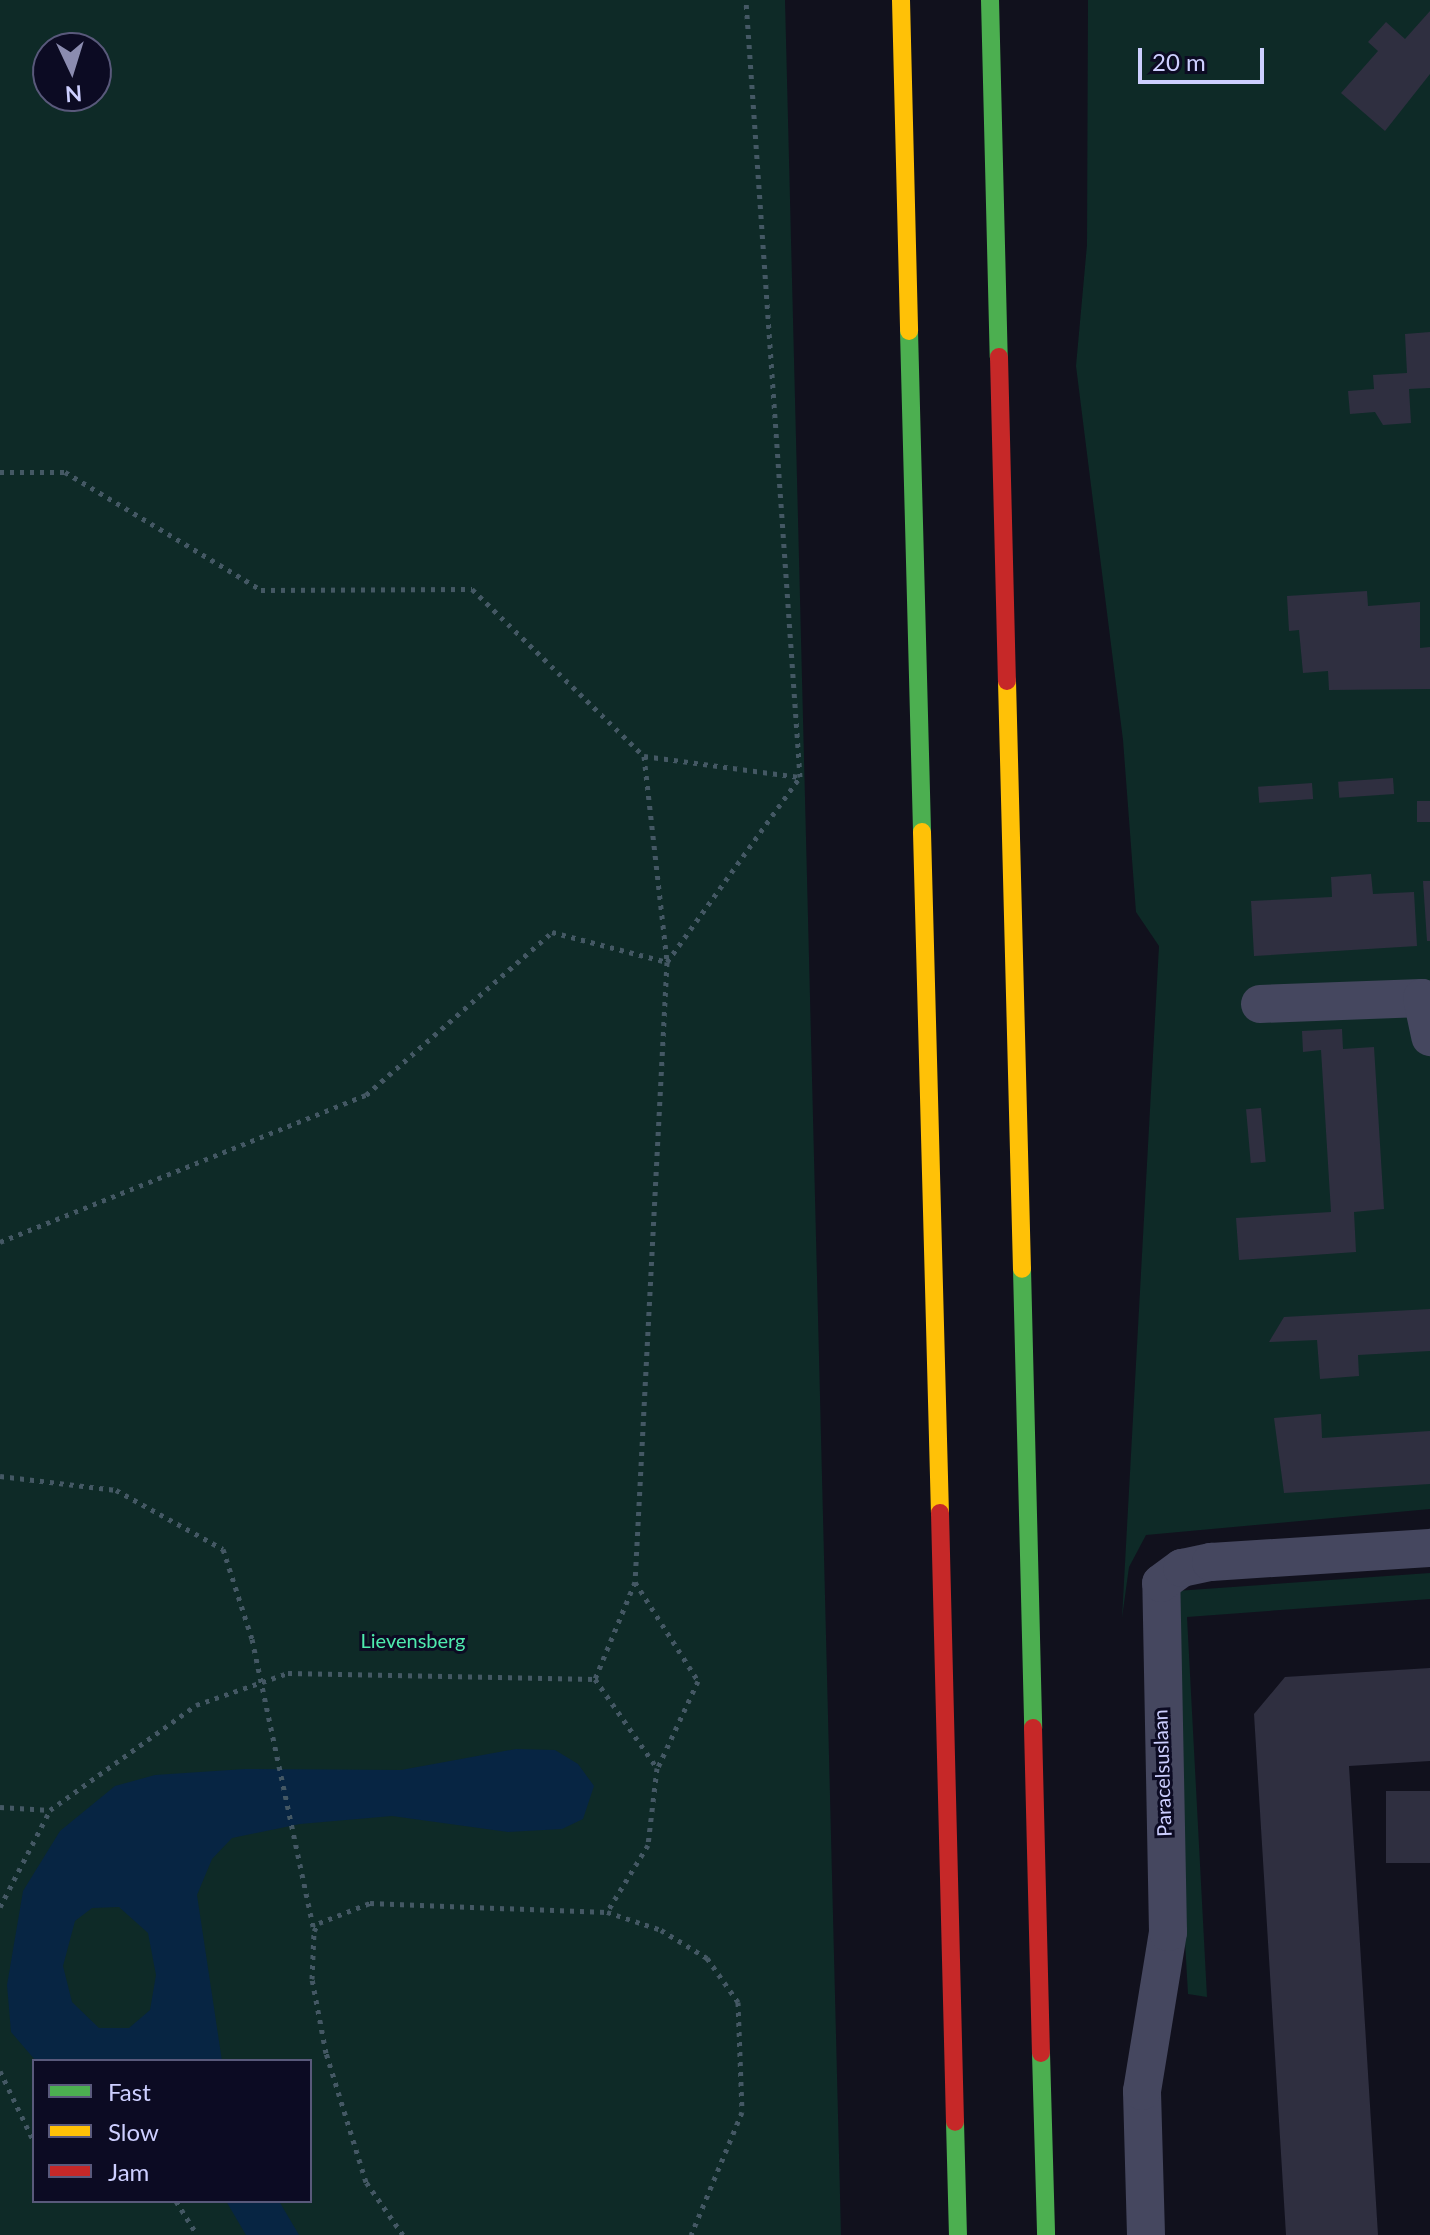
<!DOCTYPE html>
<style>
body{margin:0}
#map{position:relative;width:1430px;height:2235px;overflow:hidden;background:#11111d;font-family:Lato,sans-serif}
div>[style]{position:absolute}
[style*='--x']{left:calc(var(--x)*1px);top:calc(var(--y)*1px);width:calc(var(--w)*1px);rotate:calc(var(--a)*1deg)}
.green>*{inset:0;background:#0e2a27}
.water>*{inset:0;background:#072543}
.building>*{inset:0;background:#2f2f40;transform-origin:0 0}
.path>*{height:5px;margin-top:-2.5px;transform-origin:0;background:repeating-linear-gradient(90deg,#445864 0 4px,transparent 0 10px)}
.street>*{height:38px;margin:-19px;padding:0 19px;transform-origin:19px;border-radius:19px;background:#45475f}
.fast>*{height:18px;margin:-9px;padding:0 9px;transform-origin:9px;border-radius:9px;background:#4caf50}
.slow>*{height:18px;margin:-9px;padding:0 9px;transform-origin:9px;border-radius:9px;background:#ffc107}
.jam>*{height:18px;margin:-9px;padding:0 9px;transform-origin:9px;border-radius:9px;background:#c62828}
span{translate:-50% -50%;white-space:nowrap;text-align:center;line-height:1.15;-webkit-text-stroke:6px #0c0b23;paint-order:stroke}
.park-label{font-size:20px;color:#4eebae}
.street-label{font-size:20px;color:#cdcfff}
.legend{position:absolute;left:32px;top:2059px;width:280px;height:144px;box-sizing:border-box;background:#0c0b23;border:2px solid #59597b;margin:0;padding:10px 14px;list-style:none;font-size:24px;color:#cdcfff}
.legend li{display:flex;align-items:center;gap:16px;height:40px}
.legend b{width:40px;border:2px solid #59597b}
.north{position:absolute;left:32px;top:32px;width:80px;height:80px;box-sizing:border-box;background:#0c0b23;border:2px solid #59597b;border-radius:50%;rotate:176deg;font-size:22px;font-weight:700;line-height:32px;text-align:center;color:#cdcfff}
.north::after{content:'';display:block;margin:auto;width:28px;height:36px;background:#8b8cb0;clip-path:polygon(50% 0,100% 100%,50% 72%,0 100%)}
.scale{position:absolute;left:1138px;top:48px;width:126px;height:36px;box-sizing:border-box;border:4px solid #cdcfff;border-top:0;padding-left:10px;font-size:24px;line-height:28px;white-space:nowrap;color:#cdcfff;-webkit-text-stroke:6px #0c0b23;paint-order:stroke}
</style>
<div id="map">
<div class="green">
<div style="clip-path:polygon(evenodd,0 0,785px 0,841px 2235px,0 2235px,0 0,48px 48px,96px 48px,96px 96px,48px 96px,48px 48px,0 0,34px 2061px,310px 2061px,310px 2201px,34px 2201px,34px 2061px)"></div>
<div style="clip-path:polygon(1088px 0,1430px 0,1430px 1509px,1146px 1535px,1129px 1567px,1122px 1618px,1159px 946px,1136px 912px,1123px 740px,1076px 366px,1087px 245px)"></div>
<div style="clip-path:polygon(1430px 1573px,1430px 1599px,1187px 1617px,1207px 1997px,1188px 1994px,1167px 1621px,1176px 1591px)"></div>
</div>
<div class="water">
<div style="clip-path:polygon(evenodd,516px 1749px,555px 1750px,578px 1764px,594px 1786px,583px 1819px,562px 1829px,508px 1832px,392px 1816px,300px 1824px,232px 1838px,212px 1859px,197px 1895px,222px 2061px,36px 2061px,11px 2032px,7px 1985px,23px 1891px,60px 1831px,115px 1786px,155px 1775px,245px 1769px,401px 1770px,516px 1749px,119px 1907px,148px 1933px,156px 1975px,150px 2010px,129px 2028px,99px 2028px,72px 2002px,63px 1966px,75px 1921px,92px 1908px,119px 1907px)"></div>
<div style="clip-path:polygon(226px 2201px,279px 2201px,299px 2235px,246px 2235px)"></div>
</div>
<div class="building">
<div style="clip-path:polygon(1430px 11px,1430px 74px,1385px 131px,1341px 93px,1378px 51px,1368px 42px,1386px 22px,1405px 39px)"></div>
<div style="clip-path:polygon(1430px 332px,1430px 388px,1409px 389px,1411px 423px,1383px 425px,1375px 412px,1350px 414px,1348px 391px,1374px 389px,1373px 375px,1407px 373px,1405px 334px)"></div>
<div style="clip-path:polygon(1367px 591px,1368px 606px,1420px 602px,1420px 648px,1430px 647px,1430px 689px,1329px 690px,1328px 671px,1303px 673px,1299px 630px,1289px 631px,1287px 596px)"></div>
<div style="left:1393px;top:778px;width:16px;height:55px;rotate:86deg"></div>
<div style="left:1312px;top:783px;width:16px;height:54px;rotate:86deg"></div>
<div style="left:1430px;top:801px;width:21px;height:13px;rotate:90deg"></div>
<div style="clip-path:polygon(1371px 874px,1373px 894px,1414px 892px,1417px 946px,1254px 956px,1251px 901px,1332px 897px,1331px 877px)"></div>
<div style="clip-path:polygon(1423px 881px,1430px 881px,1430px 941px,1427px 941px)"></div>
<div style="clip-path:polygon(1342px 1029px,1343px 1049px,1374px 1047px,1384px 1209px,1354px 1212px,1356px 1252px,1239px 1260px,1236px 1218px,1331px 1212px,1321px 1050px,1303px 1052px,1302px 1031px)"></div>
<div style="left:1261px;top:1108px;width:54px;height:15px;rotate:85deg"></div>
<div style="clip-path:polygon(1430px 1309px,1430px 1351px,1358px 1355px,1359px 1376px,1320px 1379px,1317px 1340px,1269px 1342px,1284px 1317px)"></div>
<div style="clip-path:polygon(1321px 1414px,1322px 1438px,1430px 1431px,1430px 1484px,1284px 1493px,1274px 1418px)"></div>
<div style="clip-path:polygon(1430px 1668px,1430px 1761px,1349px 1766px,1378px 2235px,1286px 2235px,1254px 1714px,1285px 1677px)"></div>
<div style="left:1430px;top:1791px;width:72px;height:44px;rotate:90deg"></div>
</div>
<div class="path">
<div style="--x:0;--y:472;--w:65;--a:0"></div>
<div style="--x:65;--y:472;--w:229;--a:31"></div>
<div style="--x:261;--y:590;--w:211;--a:-0.3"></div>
<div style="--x:472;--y:589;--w:240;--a:44.2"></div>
<div style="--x:644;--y:756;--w:157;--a:7.7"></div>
<div style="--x:644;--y:756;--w:207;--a:83.6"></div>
<div style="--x:667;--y:962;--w:228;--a:-54.3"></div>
<div style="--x:800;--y:777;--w:779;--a:-93.98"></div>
<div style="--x:0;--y:1242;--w:394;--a:-21.9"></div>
<div style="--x:366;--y:1095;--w:247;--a:-41.2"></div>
<div style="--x:552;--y:932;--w:119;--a:14.6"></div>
<div style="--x:667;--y:962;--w:621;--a:92.95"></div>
<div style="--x:635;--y:1582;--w:105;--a:112.4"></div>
<div style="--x:595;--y:1679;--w:108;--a:55.1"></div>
<div style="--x:657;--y:1768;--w:78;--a:96.7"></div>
<div style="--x:648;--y:1845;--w:79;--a:121.5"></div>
<div style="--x:607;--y:1912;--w:57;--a:18.4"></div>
<div style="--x:661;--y:1930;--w:54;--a:31.3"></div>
<div style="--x:707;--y:1958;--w:54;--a:54.8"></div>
<div style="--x:738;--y:2002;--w:110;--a:87.9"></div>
<div style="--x:742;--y:2112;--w:133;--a:112.5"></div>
<div style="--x:0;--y:1476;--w:117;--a:6.9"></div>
<div style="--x:116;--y:1490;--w:122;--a:28.9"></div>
<div style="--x:223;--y:1549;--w:95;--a:72.1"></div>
<div style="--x:252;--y:1639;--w:299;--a:78"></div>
<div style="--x:635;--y:1582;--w:117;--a:57.5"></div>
<div style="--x:698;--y:1681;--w:95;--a:114.9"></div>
<div style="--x:0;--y:1807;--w:50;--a:3.4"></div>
<div style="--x:0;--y:1907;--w:109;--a:-62.7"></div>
<div style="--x:50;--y:1810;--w:180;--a:-35.7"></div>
<div style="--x:196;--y:1705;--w:97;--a:-19.2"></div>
<div style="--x:288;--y:1673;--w:307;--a:1.1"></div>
<div style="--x:0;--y:2071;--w:79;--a:64.4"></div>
<div style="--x:176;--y:2201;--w:40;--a:58"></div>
<div style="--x:403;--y:2235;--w:65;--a:-124.9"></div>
<div style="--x:366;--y:2182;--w:135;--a:-107.2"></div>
<div style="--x:326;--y:2053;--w:75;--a:-100.7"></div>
<div style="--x:312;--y:1979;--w:48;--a:-87.6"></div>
<div style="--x:314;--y:1931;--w:9;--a:-58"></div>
<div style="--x:319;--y:1923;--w:55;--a:-21.4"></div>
<div style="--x:370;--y:1903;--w:237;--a:2.2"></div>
</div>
<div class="street">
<div style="--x:1260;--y:1004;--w:162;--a:-2.1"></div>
<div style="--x:1422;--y:998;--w:40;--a:78"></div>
<div style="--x:1146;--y:2235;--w:144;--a:-91.6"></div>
<div style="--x:1142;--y:2091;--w:161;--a:-80.7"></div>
<div style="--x:1168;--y:1932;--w:349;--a:-91.1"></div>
<div style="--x:1161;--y:1583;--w:26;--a:-36"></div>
<div style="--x:1182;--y:1568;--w:30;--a:-12"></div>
<div style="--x:1211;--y:1562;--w:219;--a:-3.7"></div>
</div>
<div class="fast">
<div style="--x:990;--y:0;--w:357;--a:88.6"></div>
<div style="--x:909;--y:331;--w:501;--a:88.51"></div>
<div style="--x:1022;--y:1269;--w:459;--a:88.6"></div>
<div style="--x:1041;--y:2053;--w:182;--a:88.4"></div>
<div style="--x:955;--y:2122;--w:113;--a:88.5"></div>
</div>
<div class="slow">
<div style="--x:901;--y:0;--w:331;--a:88.6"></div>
<div style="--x:1007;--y:681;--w:588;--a:88.54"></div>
<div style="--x:922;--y:832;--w:681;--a:88.49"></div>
</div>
<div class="jam">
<div style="--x:999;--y:357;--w:324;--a:88.6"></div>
<div style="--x:940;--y:1513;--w:609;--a:88.59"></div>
<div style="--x:1033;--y:1728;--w:325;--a:88.6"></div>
</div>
<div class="park-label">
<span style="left:413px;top:1640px">Lievensberg</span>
</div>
<div class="street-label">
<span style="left:1162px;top:1773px;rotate:-92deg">Paracelsuslaan</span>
</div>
<ul class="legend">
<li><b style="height:10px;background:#4caf50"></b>Fast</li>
<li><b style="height:10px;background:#ffc107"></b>Slow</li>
<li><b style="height:10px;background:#c62828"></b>Jam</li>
</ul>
<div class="north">N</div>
<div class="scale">20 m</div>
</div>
